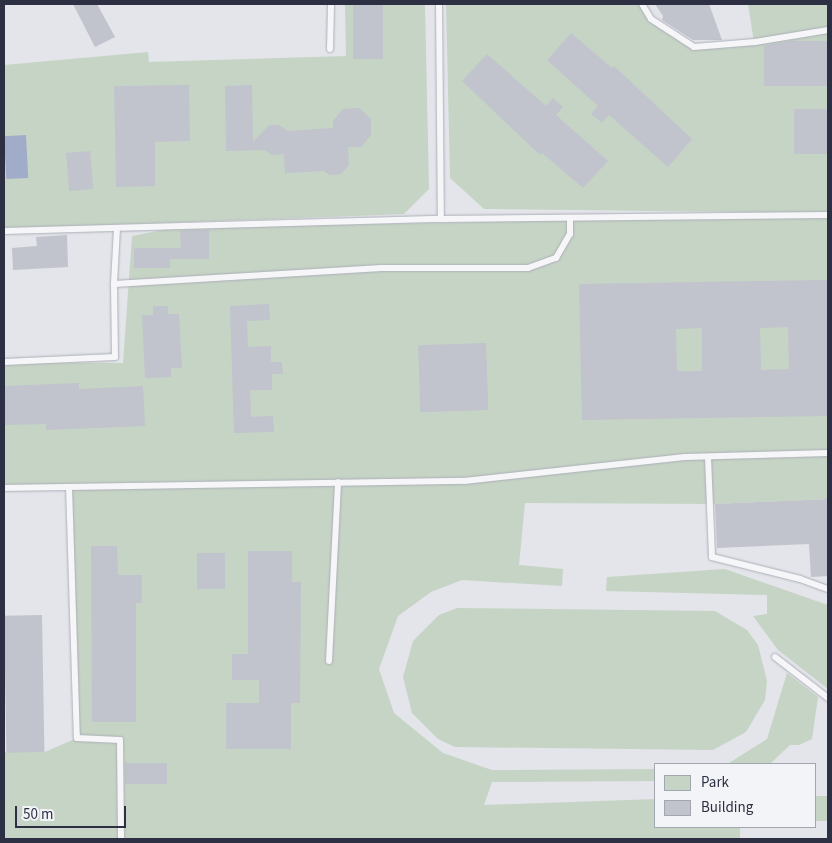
<!DOCTYPE html>
<style>
body{margin:0}
#map{position:relative;width:832px;height:843px;overflow:hidden;background:#e3e5ea;font-family:"Source Sans 3",sans-serif}
div>[style]{position:absolute}
[style*='--x']{left:calc(var(--x)*1px);top:calc(var(--y)*1px);width:calc(var(--w)*1px);rotate:calc(var(--a)*1deg)}
.green>*{inset:0;background:#c6d4c5;transform-origin:0 0}
.water>*{inset:0;background:#a1acc8;transform-origin:0 0}
.building>*{inset:0;background:#c1c3cd;transform-origin:0 0}
.roads{filter:drop-shadow(0 0 1px #acafb8) drop-shadow(0 0 1px #acafb8)}
.service>*{height:6px;margin:-3px;padding:0 3px;transform-origin:3px;border-radius:3px;background:#f6f6f9}
span{translate:-50% -50%;white-space:nowrap;text-align:center;line-height:1.15;-webkit-text-stroke:4px #f3f4f8;paint-order:stroke}
.frame{position:absolute;inset:0;border:5px solid #2c3042;pointer-events:none}
.legend{position:absolute;left:654px;top:763px;width:162px;height:65px;box-sizing:border-box;background:#f3f4f8;border:1px solid #a3a6af;margin:0;padding:6px 9px;list-style:none;font-size:15px;color:#2c3042}
.legend li{display:flex;align-items:center;gap:10px;height:25px}
.legend b{width:25px;border:1px solid #a3a6af}
.scale{position:absolute;left:15px;top:806px;width:111px;height:22px;box-sizing:border-box;border:2px solid #2c3042;border-top:0;padding-left:6px;font-size:15px;line-height:18px;white-space:nowrap;color:#2c3042;-webkit-text-stroke:4px #f3f4f8;paint-order:stroke}
</style>
<div id="map">
<div class="green">
<div style="clip-path:polygon(345px 4px,425px 4px,429px 189px,404px 214px,4px 229px,4px 65px,148px 52px,149px 62px,346px 56px)"></div>
<div style="clip-path:polygon(446px 4px,642px 4px,651px 19px,694px 47px,754px 42px,748px 4px,828px 4px,828px 213px,484px 209px,450px 178px)"></div>
<div style="clip-path:polygon(828px 215px,828px 499px,714px 504px,525px 503px,519px 565px,563px 569px,562px 586px,462px 580px,431px 592px,398px 616px,379px 669px,394px 713px,443px 753px,492px 770px,656px 769px,656px 781px,492px 782px,484px 805px,656px 799px,656px 827px,740px 827px,740px 839px,4px 839px,4px 752px,45px 752px,77px 738px,69px 487px,4px 488px,4px 362px,123px 363px,132px 236px,173px 228px)"></div>
<div style="clip-path:polygon(725px 569px,828px 605px,828px 689px,778px 650px,753px 616px,767px 614px,767px 595px,606px 591px,607px 577px)"></div>
<div style="clip-path:polygon(457px 608px,715px 611px,747px 630px,758px 645px,767px 681px,765px 700px,746px 732px,713px 750px,455px 747px,438px 739px,412px 713px,403px 677px,413px 641px,439px 615px)"></div>
<div style="clip-path:polygon(787px 673px,818px 697px,812px 739px,799px 745px,790px 745px,770px 764px,718px 764px,729px 763px,767px 739px)"></div>
<div style="left:816px;top:796px;width:12px;height:25px"></div>
</div>
<div class="water">
<div style="left:26px;top:135px;width:43px;height:22px;rotate:87deg"></div>
</div>
<div class="building">
<div style="clip-path:polygon(73px 4px,97px 4px,115px 37px,95px 47px)"></div>
<div style="left:353px;top:4px;width:30px;height:55px"></div>
<div style="clip-path:polygon(655px 4px,709px 4px,722px 40px,693px 40px,662px 20px,663px 16px)"></div>
<div style="clip-path:polygon(571px 33px,612px 68px,614px 66px,692px 139px,668px 167px,609px 115px,602px 123px,591px 114px,598px 106px,547px 60px)"></div>
<div style="clip-path:polygon(791px 41px,828px 41px,828px 86px,764px 86px,764px 46px)"></div>
<div style="clip-path:polygon(487px 54px,546px 106px,553px 98px,563px 107px,556px 115px,608px 161px,583px 188px,542px 153px,540px 155px,462px 81px)"></div>
<div style="clip-path:polygon(189px 85px,190px 141px,155px 142px,155px 186px,116px 187px,114px 86px)"></div>
<div style="clip-path:polygon(252px 85px,253px 142px,269px 125px,279px 125px,288px 131px,333px 128px,333px 121px,343px 109px,359px 108px,371px 119px,371px 135px,361px 147px,348px 147px,349px 165px,341px 174px,329px 175px,324px 171px,285px 173px,284px 154px,272px 155px,265px 150px,226px 151px,225px 86px)"></div>
<div style="left:794px;top:109px;width:34px;height:45px"></div>
<div style="left:90px;top:151px;width:38px;height:24px;rotate:85deg"></div>
<div style="clip-path:polygon(209px 230px,209px 259px,170px 259px,170px 268px,134px 268px,134px 248px,181px 248px,180px 231px)"></div>
<div style="clip-path:polygon(67px 235px,68px 267px,13px 270px,12px 248px,37px 246px,36px 237px)"></div>
<div style="clip-path:polygon(evenodd,828px 280px,828px 416px,582px 420px,579px 284px,828px 280px,788px 327px,789px 369px,761px 370px,760px 328px,788px 327px,828px 280px,702px 328px,702px 371px,677px 371px,676px 329px,702px 328px)"></div>
<div style="clip-path:polygon(269px 304px,270px 320px,247px 321px,248px 347px,271px 346px,271px 362px,282px 362px,283px 374px,272px 374px,272px 390px,250px 390px,251px 417px,273px 416px,274px 432px,234px 433px,230px 306px)"></div>
<div style="clip-path:polygon(153px 306px,168px 306px,168px 314px,179px 314px,182px 368px,171px 368px,171px 377px,145px 378px,142px 315px,153px 315px)"></div>
<div style="left:486px;top:343px;width:67px;height:68px;rotate:88deg"></div>
<div style="clip-path:polygon(79px 383px,79px 389px,143px 386px,145px 426px,46px 430px,46px 424px,4px 425px,4px 386px)"></div>
<div style="clip-path:polygon(828px 499px,828px 576px,811px 577px,809px 544px,717px 548px,715px 504px)"></div>
<div style="clip-path:polygon(91px 546px,117px 546px,118px 575px,142px 575px,142px 603px,136px 603px,136px 722px,92px 722px)"></div>
<div style="clip-path:polygon(248px 551px,292px 551px,292px 582px,301px 582px,300px 703px,291px 703px,291px 749px,226px 749px,226px 703px,259px 703px,259px 680px,232px 680px,232px 654px,248px 654px)"></div>
<div style="left:197px;top:553px;width:28px;height:36px"></div>
<div style="left:42px;top:615px;width:137px;height:38px;rotate:89deg"></div>
<div style="left:125px;top:763px;width:42px;height:21px"></div>
</div>
<div class="roads">
<div class="service">
<div style="--x:439;--y:4;--w:215;--a:89.5"></div>
<div style="--x:642;--y:4;--w:17;--a:59"></div>
<div style="--x:651;--y:19;--w:51;--a:33.1"></div>
<div style="--x:694;--y:47;--w:61;--a:-4.7"></div>
<div style="--x:755;--y:42;--w:74;--a:-9.3"></div>
<div style="--x:330;--y:49;--w:45;--a:-88.7"></div>
<div style="--x:117;--y:228;--w:56;--a:93.1"></div>
<div style="--x:114;--y:284;--w:268;--a:-3.4"></div>
<div style="--x:382;--y:268;--w:146;--a:0"></div>
<div style="--x:528;--y:268;--w:30;--a:-20"></div>
<div style="--x:556;--y:258;--w:28;--a:-60"></div>
<div style="--x:570;--y:234;--w:15;--a:-90"></div>
<div style="--x:4;--y:231;--w:437;--a:-1.6"></div>
<div style="--x:441;--y:219;--w:387;--a:-0.6"></div>
<div style="--x:4;--y:362;--w:111;--a:-2.6"></div>
<div style="--x:115;--y:357;--w:73;--a:-90.8"></div>
<div style="--x:708;--y:457;--w:100;--a:87.7"></div>
<div style="--x:712;--y:557;--w:91;--a:14"></div>
<div style="--x:800;--y:579;--w:30;--a:20"></div>
<div style="--x:69;--y:487;--w:251;--a:88.2"></div>
<div style="--x:77;--y:738;--w:43;--a:2.7"></div>
<div style="--x:120;--y:740;--w:99;--a:89.4"></div>
<div style="--x:4;--y:488;--w:460;--a:-0.9"></div>
<div style="--x:464;--y:481;--w:222;--a:-6.2"></div>
<div style="--x:685;--y:457;--w:143;--a:-1.6"></div>
<div style="--x:775;--y:657;--w:67;--a:37.7"></div>
<div style="--x:329;--y:661;--w:179;--a:-87.1"></div>
</div>
</div>
<div class="frame"></div>
<ul class="legend">
<li><b style="height:14px;background:#c6d4c5"></b>Park</li>
<li><b style="height:14px;background:#c1c3cd"></b>Building</li>
</ul>
<div class="scale">50 m</div>
</div>
